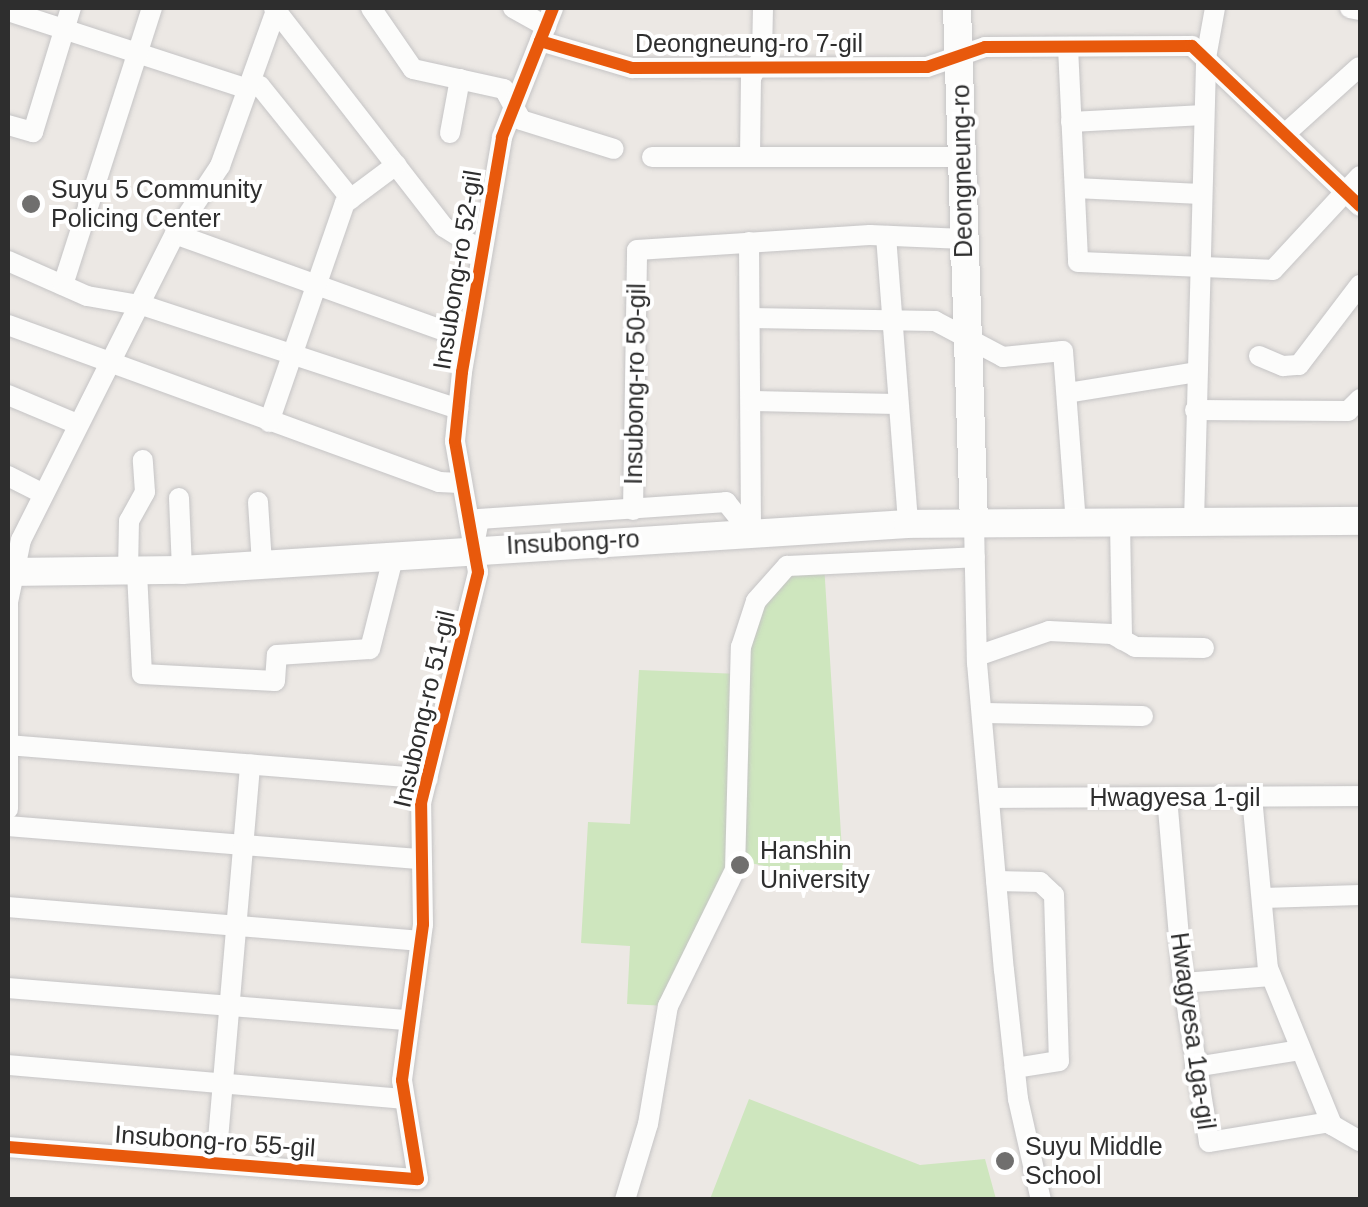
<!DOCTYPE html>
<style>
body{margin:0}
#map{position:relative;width:1368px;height:1207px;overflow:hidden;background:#ece8e4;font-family:Helvetica,sans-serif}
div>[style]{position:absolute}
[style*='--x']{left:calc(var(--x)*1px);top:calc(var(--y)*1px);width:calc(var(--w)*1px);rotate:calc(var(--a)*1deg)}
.green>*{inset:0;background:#cee6be}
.roads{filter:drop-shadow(0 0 2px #c5c4c5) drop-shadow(0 0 2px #c5c4c5)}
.minor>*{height:20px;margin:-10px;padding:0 10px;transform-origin:10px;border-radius:10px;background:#fcfcfb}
.secondary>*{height:28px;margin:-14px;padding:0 14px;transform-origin:14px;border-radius:14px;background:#fcfcfb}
.cycleway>*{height:12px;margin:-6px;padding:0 6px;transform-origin:6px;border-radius:6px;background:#e8590c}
.dots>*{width:28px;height:28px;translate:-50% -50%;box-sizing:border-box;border:5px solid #fff;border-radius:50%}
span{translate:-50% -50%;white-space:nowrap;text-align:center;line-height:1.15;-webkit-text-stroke:8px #fff;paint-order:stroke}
.street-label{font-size:25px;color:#2e2e2e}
.poi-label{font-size:25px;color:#2e2e2e}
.left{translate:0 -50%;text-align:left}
.frame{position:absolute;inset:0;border:10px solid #2e2e2e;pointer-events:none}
</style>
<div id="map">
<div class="green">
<div style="clip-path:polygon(824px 564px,844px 882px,777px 891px,775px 868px,735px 860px,668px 1006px,627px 1004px,630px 946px,581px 943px,588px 822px,630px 824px,639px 670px,740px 674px,741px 647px,787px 566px)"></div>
<div style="clip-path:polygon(749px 1099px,920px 1165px,985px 1159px,996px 1199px,710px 1199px)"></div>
</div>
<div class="roads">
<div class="minor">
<div style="--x:274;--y:8;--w:277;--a:52.2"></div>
<div style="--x:444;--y:227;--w:41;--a:32.2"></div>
<div style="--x:371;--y:8;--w:74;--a:55.5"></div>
<div style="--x:413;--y:69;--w:93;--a:12.4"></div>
<div style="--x:504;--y:89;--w:35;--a:61"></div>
<div style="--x:521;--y:120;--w:97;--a:17.3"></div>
<div style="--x:513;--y:8;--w:38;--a:29"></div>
<div style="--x:1350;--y:8;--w:10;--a:11"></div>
<div style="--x:8;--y:11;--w:249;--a:18"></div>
<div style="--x:245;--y:88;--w:15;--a:-8"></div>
<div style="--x:260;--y:86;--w:145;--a:51.2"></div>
<div style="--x:540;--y:41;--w:96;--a:16.4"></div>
<div style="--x:632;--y:68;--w:295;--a:-0.2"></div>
<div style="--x:927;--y:67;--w:61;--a:-19"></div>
<div style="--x:985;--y:47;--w:207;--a:-0.3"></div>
<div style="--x:1192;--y:46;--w:232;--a:43.6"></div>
<div style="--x:1068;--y:47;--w:215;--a:87.3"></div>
<div style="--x:1078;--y:262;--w:195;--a:2.3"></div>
<div style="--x:1273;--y:270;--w:128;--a:-47.2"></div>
<div style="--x:1071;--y:122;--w:133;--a:-3"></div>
<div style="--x:8;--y:125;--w:26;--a:16"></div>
<div style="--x:33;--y:132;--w:130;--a:-73"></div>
<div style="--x:450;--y:133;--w:55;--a:-79.5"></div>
<div style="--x:1286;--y:133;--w:98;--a:-42.1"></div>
<div style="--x:652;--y:157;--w:311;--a:0"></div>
<div style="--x:750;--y:157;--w:79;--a:-89.3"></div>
<div style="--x:751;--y:78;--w:25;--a:-63"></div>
<div style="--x:762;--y:56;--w:48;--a:-88.8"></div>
<div style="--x:1075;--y:188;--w:126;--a:2.7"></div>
<div style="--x:175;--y:234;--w:309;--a:19.8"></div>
<div style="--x:886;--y:236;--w:289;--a:85.6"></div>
<div style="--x:749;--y:242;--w:291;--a:89.6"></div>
<div style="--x:8;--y:261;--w:86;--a:23.9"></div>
<div style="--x:87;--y:296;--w:59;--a:9.8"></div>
<div style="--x:145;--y:306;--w:330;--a:18.2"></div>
<div style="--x:63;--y:285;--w:291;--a:-72.2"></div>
<div style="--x:750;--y:318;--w:185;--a:0.9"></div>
<div style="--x:935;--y:321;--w:77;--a:27.9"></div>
<div style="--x:1003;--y:357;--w:60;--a:-5.7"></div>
<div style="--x:1063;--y:351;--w:171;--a:85.7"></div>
<div style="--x:8;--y:325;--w:459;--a:20"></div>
<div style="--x:439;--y:482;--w:21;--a:3"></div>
<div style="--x:1259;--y:356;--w:26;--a:23"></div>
<div style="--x:1283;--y:366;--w:16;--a:-4"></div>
<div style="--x:1299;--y:365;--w:101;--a:-52.7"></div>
<div style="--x:1067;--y:393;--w:131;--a:-9.2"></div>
<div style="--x:8;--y:395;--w:75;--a:22.8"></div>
<div style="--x:751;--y:401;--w:147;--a:1.2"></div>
<div style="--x:1195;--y:410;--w:153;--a:0.4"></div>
<div style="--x:1348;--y:411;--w:17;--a:-45"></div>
<div style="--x:269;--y:422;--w:232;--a:-70.9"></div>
<div style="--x:345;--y:203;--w:64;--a:-36.7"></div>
<div style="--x:8;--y:476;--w:39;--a:27"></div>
<div style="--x:179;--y:498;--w:72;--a:87.6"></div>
<div style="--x:258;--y:502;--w:62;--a:86.3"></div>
<div style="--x:633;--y:510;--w:260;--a:-89.1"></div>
<div style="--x:637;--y:250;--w:233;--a:-3.7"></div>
<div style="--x:870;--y:235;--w:94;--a:2.4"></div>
<div style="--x:1120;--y:522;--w:118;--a:89"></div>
<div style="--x:1194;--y:522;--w:464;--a:-88.5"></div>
<div style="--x:1206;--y:58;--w:51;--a:-79.8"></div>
<div style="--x:974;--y:523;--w:140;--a:88.8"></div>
<div style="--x:977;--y:663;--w:308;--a:85"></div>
<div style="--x:1004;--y:970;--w:130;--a:83.8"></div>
<div style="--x:1018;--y:1099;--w:104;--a:77.2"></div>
<div style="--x:475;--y:540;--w:21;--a:-79"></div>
<div style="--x:479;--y:519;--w:248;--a:-3.9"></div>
<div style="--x:726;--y:502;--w:40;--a:51"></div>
<div style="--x:128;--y:572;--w:51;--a:-88.9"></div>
<div style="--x:129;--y:521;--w:33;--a:-61"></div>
<div style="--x:145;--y:492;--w:32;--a:-94"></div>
<div style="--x:137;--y:572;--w:102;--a:87.2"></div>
<div style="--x:142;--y:674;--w:133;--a:3"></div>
<div style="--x:275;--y:681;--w:26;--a:-86"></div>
<div style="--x:277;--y:655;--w:93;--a:-3.7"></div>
<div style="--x:370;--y:649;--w:98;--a:-75.8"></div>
<div style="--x:977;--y:656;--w:76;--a:-19.1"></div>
<div style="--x:1049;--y:631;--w:63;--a:2.7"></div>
<div style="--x:1112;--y:634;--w:26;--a:29"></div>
<div style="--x:1135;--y:647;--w:69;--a:0.8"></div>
<div style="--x:982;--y:713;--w:161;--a:1.1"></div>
<div style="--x:8;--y:745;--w:421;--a:4.6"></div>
<div style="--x:1167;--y:797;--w:187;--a:85.1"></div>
<div style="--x:1183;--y:983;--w:161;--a:80.7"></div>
<div style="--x:1209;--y:1142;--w:123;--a:-9.4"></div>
<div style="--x:1252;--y:797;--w:172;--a:84.7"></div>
<div style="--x:1268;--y:968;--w:170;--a:67.8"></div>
<div style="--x:1332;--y:1125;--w:32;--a:30"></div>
<div style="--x:989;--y:798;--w:371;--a:-0.3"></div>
<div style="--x:8;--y:809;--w:207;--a:-90"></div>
<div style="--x:8;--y:602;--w:63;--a:-78.2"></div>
<div style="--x:21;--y:540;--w:343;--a:-63.3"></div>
<div style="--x:175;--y:234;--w:82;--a:-56.5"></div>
<div style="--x:220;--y:166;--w:168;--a:-70.2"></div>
<div style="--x:8;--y:826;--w:414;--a:4.6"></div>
<div style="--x:996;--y:881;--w:44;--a:1.3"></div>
<div style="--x:1040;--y:882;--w:19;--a:43"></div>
<div style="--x:1054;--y:895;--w:166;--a:88.3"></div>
<div style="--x:1059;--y:1061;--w:45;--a:171"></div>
<div style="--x:1263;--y:898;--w:97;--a:-1.8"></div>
<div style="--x:8;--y:907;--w:414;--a:4.7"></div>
<div style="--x:1183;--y:983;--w:88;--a:-4.5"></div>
<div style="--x:8;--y:988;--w:401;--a:4.6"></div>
<div style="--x:8;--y:1065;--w:395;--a:4.9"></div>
<div style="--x:1195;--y:1067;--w:106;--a:-9.2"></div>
<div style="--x:8;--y:1147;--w:411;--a:4.5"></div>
<div style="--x:418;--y:1179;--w:100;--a:-99.2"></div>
<div style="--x:402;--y:1080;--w:157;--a:-82.3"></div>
<div style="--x:423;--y:924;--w:121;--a:-90.9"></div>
<div style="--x:421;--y:803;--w:238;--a:-76.1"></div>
<div style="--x:478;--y:572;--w:133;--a:-100"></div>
<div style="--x:455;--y:441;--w:69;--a:-84.2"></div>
<div style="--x:462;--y:372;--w:238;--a:-80.3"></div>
<div style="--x:502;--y:137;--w:139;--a:-68.4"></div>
<div style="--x:216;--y:1163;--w:400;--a:-85.1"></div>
<div style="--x:625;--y:1200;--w:79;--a:-73.2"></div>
<div style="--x:648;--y:1124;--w:120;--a:-80.4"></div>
<div style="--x:668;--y:1006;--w:152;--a:-63.8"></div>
<div style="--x:735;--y:870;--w:223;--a:-88.5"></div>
<div style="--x:741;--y:647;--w:48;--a:-71.9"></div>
<div style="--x:756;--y:601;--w:47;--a:-48.5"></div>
<div style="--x:787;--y:566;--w:188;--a:-2.7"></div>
</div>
<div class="secondary">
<div style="--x:957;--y:8;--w:515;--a:88.11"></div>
<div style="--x:8;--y:572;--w:174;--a:-0.7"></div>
<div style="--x:182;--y:570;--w:727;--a:-3.63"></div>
<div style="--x:908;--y:524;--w:452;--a:-0.4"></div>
</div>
</div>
<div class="cycleway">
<div style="--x:540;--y:41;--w:96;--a:16.4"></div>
<div style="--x:632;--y:68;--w:295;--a:-0.2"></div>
<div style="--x:927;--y:67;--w:61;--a:-19"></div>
<div style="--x:985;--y:47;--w:207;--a:-0.3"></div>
<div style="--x:1192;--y:46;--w:232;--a:43.6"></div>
<div style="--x:8;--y:1147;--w:411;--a:4.5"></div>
<div style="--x:418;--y:1179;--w:100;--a:-99.2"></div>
<div style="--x:402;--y:1080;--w:157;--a:-82.3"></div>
<div style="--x:423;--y:924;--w:121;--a:-90.9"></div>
<div style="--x:421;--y:803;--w:238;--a:-76.1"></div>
<div style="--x:478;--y:572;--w:133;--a:-100"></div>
<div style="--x:455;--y:441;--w:69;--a:-84.2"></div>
<div style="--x:462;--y:372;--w:238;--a:-80.3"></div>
<div style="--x:502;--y:137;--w:139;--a:-68.4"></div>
</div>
<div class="dots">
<div style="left:31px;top:204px;background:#706f6e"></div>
<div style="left:740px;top:865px;background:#706f6e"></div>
<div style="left:1005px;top:1161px;background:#706f6e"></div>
</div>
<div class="street-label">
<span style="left:749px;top:43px">Deongneung-ro 7-gil</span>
<span style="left:962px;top:171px;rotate:-91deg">Deongneung-ro</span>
<span style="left:457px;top:270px;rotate:-81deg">Insubong-ro 52-gil</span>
<span style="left:635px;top:384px;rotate:-89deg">Insubong-ro 50-gil</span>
<span style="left:573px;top:542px;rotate:-3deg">Insubong-ro</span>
<span style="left:424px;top:709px;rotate:-77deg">Insubong-ro 51-gil</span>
<span style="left:1175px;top:797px">Hwagyesa 1-gil</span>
<span style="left:1193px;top:1031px;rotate:82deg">Hwagyesa 1ga-gil</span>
<span style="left:215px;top:1141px;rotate:4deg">Insubong-ro 55-gil</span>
</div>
<div class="poi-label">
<span class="left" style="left:51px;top:204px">Suyu 5 Community<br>Policing Center</span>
<span class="left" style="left:760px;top:865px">Hanshin<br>University</span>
<span class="left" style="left:1025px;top:1161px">Suyu Middle<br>School</span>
</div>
<div class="frame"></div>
</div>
